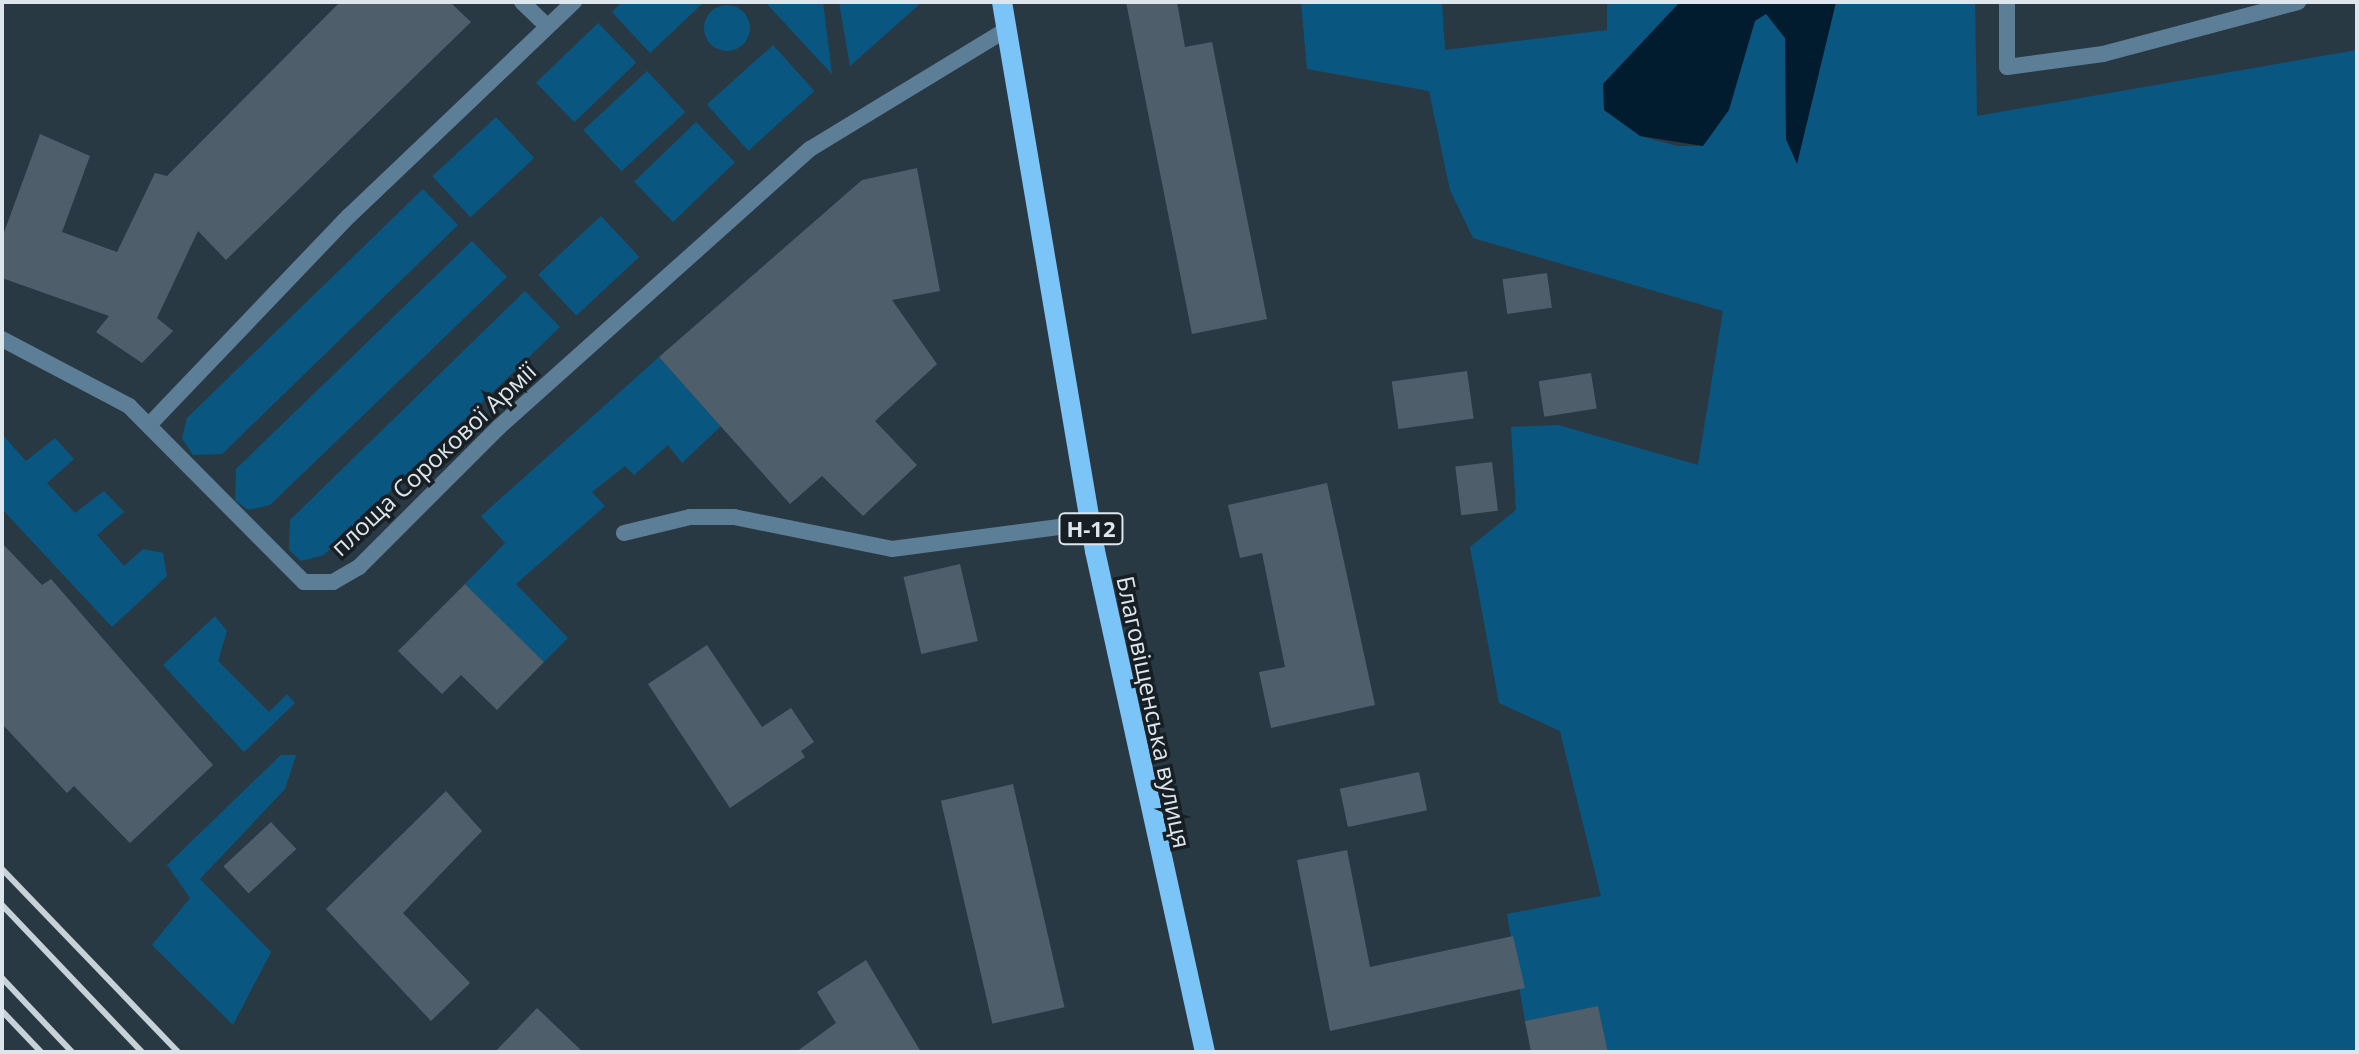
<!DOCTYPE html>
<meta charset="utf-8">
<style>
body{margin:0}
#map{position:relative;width:2359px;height:1054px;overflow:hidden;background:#293944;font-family:"Open Sans",sans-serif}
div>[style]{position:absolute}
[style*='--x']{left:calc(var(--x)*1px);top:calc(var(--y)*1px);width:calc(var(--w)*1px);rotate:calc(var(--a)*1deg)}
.green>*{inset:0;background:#095781;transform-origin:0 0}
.round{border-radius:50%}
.water>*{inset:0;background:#011c2e}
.building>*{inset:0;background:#4e5e6b;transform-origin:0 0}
.service>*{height:16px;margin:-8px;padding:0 8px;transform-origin:8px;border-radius:8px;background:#5c7e97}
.minor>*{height:16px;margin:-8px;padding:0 8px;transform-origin:8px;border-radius:8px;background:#5c7e97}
.primary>*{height:20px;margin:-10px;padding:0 10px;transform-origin:10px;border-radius:10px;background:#7bc4f7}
.rail>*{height:6px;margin:-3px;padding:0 3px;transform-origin:3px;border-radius:3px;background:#c7d1d8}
span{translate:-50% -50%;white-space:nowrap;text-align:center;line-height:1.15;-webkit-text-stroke:7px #181f24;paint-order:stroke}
.shield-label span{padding:2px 6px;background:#181f24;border:2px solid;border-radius:6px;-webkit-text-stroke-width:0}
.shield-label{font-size:22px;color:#dde6ed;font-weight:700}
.street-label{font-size:24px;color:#dde6ed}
.frame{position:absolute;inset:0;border:4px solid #dde6ed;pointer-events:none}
</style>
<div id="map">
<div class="green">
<div style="clip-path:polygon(622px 2px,704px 2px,650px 53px,612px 12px)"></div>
<div style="clip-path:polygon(765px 2px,823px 2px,832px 74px)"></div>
<div style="clip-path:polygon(839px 2px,921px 2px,921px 3px,850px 66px)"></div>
<div style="clip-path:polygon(1301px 2px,1442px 2px,1445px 50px,1607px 30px,1607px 2px,1680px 2px,1603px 84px,1640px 136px,1677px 146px,1703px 146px,1755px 20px,1766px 13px,1785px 38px,1786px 139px,1797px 163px,1836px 2px,1975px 2px,1977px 116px,2357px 50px,2357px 1052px,1608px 1052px,1598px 1006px,1525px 1021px,1507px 914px,1601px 896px,1560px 731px,1499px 703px,1470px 547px,1516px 510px,1511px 427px,1558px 425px,1698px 465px,1723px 311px,1473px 238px,1450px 190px,1429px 91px,1307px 69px)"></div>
<div class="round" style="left:704px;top:5px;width:46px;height:46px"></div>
<div style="left:598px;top:23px;width:55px;height:86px;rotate:46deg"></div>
<div style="left:773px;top:45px;width:62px;height:89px;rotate:48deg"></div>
<div style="left:647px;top:71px;width:56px;height:87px;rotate:47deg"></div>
<div style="left:496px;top:117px;width:56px;height:87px;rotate:47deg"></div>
<div style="left:696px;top:122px;width:56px;height:86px;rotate:46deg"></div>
<div style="clip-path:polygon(423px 189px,458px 225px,222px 454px,193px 455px,182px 438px,187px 418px)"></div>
<div style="left:601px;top:216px;width:56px;height:86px;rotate:47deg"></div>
<div style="clip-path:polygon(472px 241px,507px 277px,270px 505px,248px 510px,235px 500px,236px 469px)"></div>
<div style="clip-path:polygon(525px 291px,560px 327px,324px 555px,301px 561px,289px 550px,290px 520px)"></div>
<div style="clip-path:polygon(659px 357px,721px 426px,682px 463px,668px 445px,634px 475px,625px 466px,592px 492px,605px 506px,516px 584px,568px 638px,544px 662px,465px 584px,505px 543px,481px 516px)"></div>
<div style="clip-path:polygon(2px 434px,26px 461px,55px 438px,74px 459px,47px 483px,75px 513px,104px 491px,124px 512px,97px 535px,124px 566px,143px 549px,163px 553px,167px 576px,112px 627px,2px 509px)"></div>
<div style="clip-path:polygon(215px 616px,227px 631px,218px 661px,269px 712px,287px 694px,295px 703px,244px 752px,163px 665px)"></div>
<div style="clip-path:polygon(281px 755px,296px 755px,285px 789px,200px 879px,271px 952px,233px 1025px,152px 945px,190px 898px,167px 865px)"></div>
</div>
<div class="water">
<div style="clip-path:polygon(1680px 2px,1836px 2px,1797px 164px,1786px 139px,1785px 38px,1766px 14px,1755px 21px,1729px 110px,1703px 146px,1640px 136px,1604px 110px,1603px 84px)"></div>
</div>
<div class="building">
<div style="clip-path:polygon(340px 2px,450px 2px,471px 22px,226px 260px,198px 231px,157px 318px,173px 331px,142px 363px,96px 332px,109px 316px,2px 278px,2px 238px,40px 134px,90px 156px,62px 232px,117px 252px,155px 173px,167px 176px)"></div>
<div style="clip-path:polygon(1126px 2px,1177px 2px,1185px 47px,1212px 42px,1267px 319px,1192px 334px)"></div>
<div style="clip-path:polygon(917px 168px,940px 291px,892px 300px,937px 364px,875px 421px,917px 465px,863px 516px,822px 476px,790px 504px,659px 357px,862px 180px)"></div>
<div style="left:1547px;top:273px;width:35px;height:45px;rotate:82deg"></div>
<div style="left:1467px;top:371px;width:48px;height:76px;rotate:82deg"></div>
<div style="left:1591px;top:373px;width:36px;height:53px;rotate:81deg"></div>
<div style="left:1492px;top:462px;width:49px;height:37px;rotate:83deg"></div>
<div style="clip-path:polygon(1327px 483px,1375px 705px,1271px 728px,1259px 672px,1285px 667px,1262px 553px,1240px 558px,1228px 505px)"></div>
<div style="clip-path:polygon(2px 543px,42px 585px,51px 579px,213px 765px,130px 843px,74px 786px,67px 793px,2px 724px)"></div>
<div style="left:960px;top:564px;width:79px;height:58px;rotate:77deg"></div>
<div style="clip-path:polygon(465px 584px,544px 662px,497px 710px,461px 675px,442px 694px,398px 651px)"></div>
<div style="clip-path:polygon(707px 645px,762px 727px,791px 708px,814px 742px,801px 751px,805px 757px,730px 808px,648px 684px)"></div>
<div style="left:1419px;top:772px;width:39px;height:81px;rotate:78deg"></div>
<div style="left:1013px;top:784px;width:229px;height:74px;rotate:77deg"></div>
<div style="clip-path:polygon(446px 791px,482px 831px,403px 913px,470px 983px,431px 1021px,326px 909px)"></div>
<div style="left:271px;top:822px;width:37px;height:65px;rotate:47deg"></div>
<div style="clip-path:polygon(1347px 850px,1370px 967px,1513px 936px,1525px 988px,1330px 1031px,1297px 860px)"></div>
<div style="clip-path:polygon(866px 960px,921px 1052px,796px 1052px,836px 1023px,817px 992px)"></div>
<div style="clip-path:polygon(1598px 1006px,1608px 1052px,1531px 1052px,1525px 1021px)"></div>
<div style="clip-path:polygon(537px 1008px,583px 1052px,495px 1052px)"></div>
</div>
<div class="service">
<div style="--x:2007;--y:2;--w:65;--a:90"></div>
<div style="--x:2007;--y:67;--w:97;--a:-7.7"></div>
<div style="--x:2103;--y:54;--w:202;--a:-14.9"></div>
<div style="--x:624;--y:533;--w:68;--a:-13.6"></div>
<div style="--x:690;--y:517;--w:44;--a:0"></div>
<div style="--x:734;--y:517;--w:161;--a:11.4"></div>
<div style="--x:892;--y:549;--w:199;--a:-7.5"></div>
</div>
<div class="minor">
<div style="--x:522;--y:2;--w:35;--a:44"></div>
<div style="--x:2;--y:339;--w:144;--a:27.8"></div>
<div style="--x:129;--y:406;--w:248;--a:45.2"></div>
<div style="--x:304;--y:582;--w:29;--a:0"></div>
<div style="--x:333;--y:582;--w:30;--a:-30"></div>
<div style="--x:359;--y:567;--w:198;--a:-45"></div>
<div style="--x:499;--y:427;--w:417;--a:-41.8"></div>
<div style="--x:810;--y:149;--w:229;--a:-31.3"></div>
<div style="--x:150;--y:424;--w:288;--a:-46.3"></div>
<div style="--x:349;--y:216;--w:311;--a:-43.6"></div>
</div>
<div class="primary">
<div style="--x:1002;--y:2;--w:557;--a:80.39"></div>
<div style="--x:1095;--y:551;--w:513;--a:77.62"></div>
</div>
<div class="rail">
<div style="--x:2;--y:869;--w:254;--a:46.1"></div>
<div style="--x:2;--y:905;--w:203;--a:46.4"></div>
<div style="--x:2;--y:978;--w:102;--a:46.6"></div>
<div style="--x:2;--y:1011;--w:57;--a:46.4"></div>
</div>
<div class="shield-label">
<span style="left:1091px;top:529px">Н-12</span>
</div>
<div class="street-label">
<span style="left:433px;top:459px;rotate:-43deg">площа Сорокової Армії</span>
<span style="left:1154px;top:712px;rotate:78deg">Благовіщенська вулиця</span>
</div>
<div class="frame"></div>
</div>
